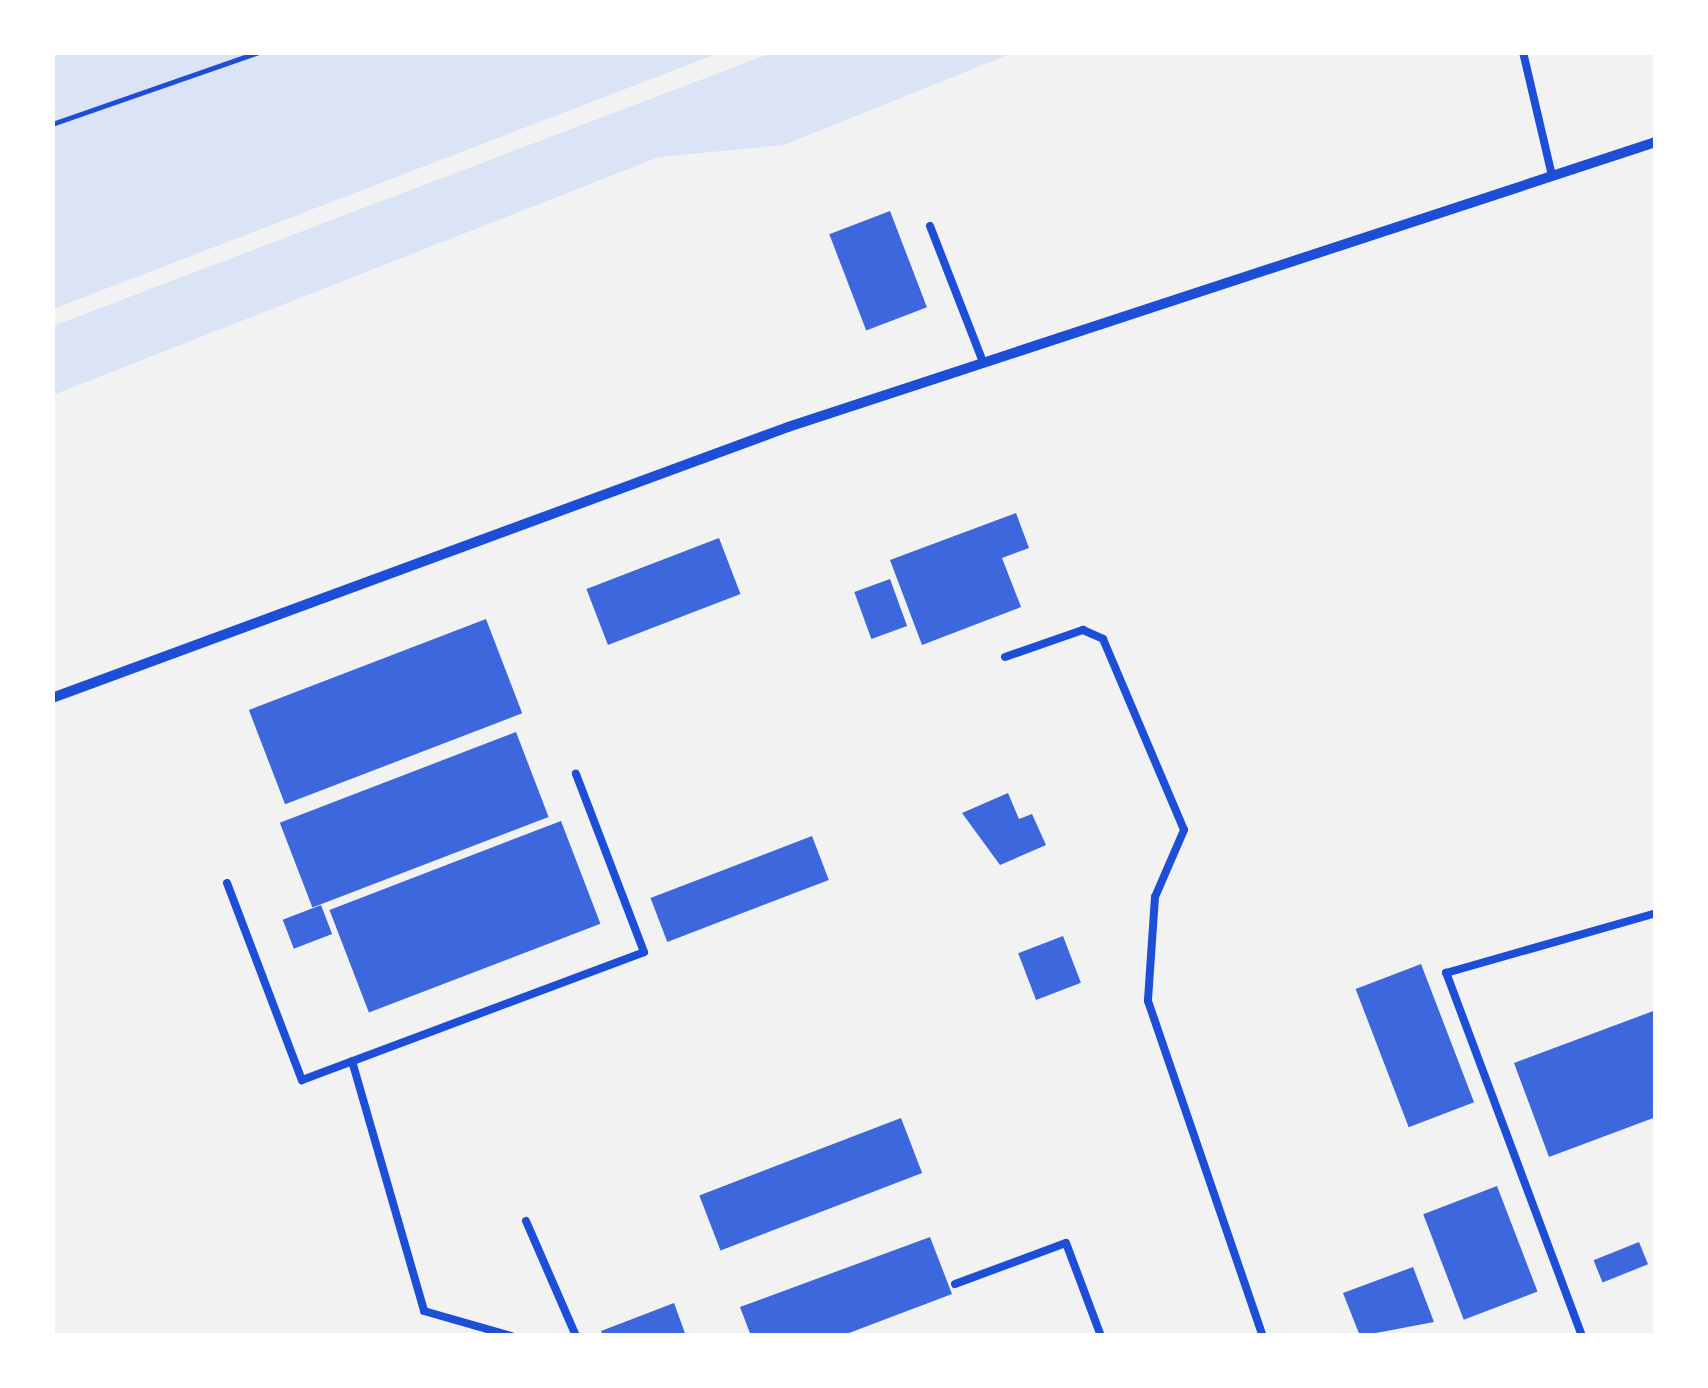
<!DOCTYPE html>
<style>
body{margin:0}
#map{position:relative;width:1708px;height:1388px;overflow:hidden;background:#f2f2f2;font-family:"PT Sans",sans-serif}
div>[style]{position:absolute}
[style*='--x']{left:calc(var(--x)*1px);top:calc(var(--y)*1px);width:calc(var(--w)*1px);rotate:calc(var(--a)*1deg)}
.green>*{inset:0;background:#dbe4f7}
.building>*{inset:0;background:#3d67dc;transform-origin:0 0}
.path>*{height:5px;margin:-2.5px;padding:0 2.5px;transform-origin:2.5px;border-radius:2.5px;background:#1d4ed8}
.service>*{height:8px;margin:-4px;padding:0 4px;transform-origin:4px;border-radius:4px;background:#1d4ed8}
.minor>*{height:10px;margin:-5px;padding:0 5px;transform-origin:5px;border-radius:5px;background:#1d4ed8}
span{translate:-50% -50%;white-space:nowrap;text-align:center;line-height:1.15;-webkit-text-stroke:8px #fff;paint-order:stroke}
.frame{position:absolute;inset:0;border:55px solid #fff;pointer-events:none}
</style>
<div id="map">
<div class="green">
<div style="clip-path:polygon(53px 53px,719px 53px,53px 309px)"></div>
<div style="clip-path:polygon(771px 53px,1012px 53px,784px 145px,659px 157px,53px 395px,53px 326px)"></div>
</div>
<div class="building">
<div style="left:890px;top:211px;width:103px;height:65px;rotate:69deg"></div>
<div style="clip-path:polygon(1016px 513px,1029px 548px,1002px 558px,1021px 607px,922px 645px,890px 560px)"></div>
<div style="left:719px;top:538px;width:60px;height:142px;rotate:69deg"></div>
<div style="left:890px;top:579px;width:50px;height:38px;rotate:70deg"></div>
<div style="left:486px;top:619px;width:101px;height:254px;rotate:69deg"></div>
<div style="left:516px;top:732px;width:91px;height:253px;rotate:69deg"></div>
<div style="clip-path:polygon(1008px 793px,1019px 819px,1032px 814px,1046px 845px,1000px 865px,962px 813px)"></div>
<div style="left:561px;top:821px;width:110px;height:248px;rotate:69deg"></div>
<div style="left:812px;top:836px;width:47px;height:173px;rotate:69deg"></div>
<div style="left:321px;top:905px;width:31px;height:41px;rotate:69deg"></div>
<div style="left:1063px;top:936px;width:50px;height:48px;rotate:69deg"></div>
<div style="left:1421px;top:964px;width:148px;height:70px;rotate:69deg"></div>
<div style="clip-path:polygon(1656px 1010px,1656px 1117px,1549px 1157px,1514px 1063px)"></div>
<div style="left:901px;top:1118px;width:59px;height:216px;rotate:69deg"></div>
<div style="left:1497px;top:1186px;width:113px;height:79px;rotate:69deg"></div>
<div style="clip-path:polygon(930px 1237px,952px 1294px,841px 1336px,751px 1336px,740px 1307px)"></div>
<div style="left:1639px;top:1242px;width:24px;height:49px;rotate:68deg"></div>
<div style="clip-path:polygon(1413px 1267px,1434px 1322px,1360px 1336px,1343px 1293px)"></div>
<div style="clip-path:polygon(674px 1303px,686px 1336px,603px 1336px,601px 1331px)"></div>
</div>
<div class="path">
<div style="--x:52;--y:124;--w:219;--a:-19.2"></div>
</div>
<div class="service">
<div style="--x:1523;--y:52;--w:127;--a:76.8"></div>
<div style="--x:930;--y:226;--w:146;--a:68.7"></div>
<div style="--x:1005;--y:657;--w:83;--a:-19.1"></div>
<div style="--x:1083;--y:630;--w:22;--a:24"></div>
<div style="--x:1103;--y:639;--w:207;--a:67"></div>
<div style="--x:1184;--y:830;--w:73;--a:113.4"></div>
<div style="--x:1155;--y:897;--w:104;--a:93.9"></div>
<div style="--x:1148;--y:1001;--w:354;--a:71.1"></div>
<div style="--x:227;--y:883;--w:211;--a:69.2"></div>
<div style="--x:302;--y:1080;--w:365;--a:-20.5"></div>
<div style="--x:644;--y:952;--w:191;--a:-110.9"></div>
<div style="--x:352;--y:1061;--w:260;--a:73.9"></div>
<div style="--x:424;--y:1311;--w:91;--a:16"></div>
<div style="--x:526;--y:1221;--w:125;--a:66.5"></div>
<div style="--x:955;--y:1284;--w:118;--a:-20.3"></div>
<div style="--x:1066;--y:1243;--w:99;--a:69.4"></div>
<div style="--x:1582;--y:1336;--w:388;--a:-110.5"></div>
<div style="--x:1446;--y:973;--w:218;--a:-15.9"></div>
</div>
<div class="minor">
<div style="--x:52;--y:698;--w:784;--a:-20.21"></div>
<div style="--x:788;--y:427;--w:914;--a:-18.18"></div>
</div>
<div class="frame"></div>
</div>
